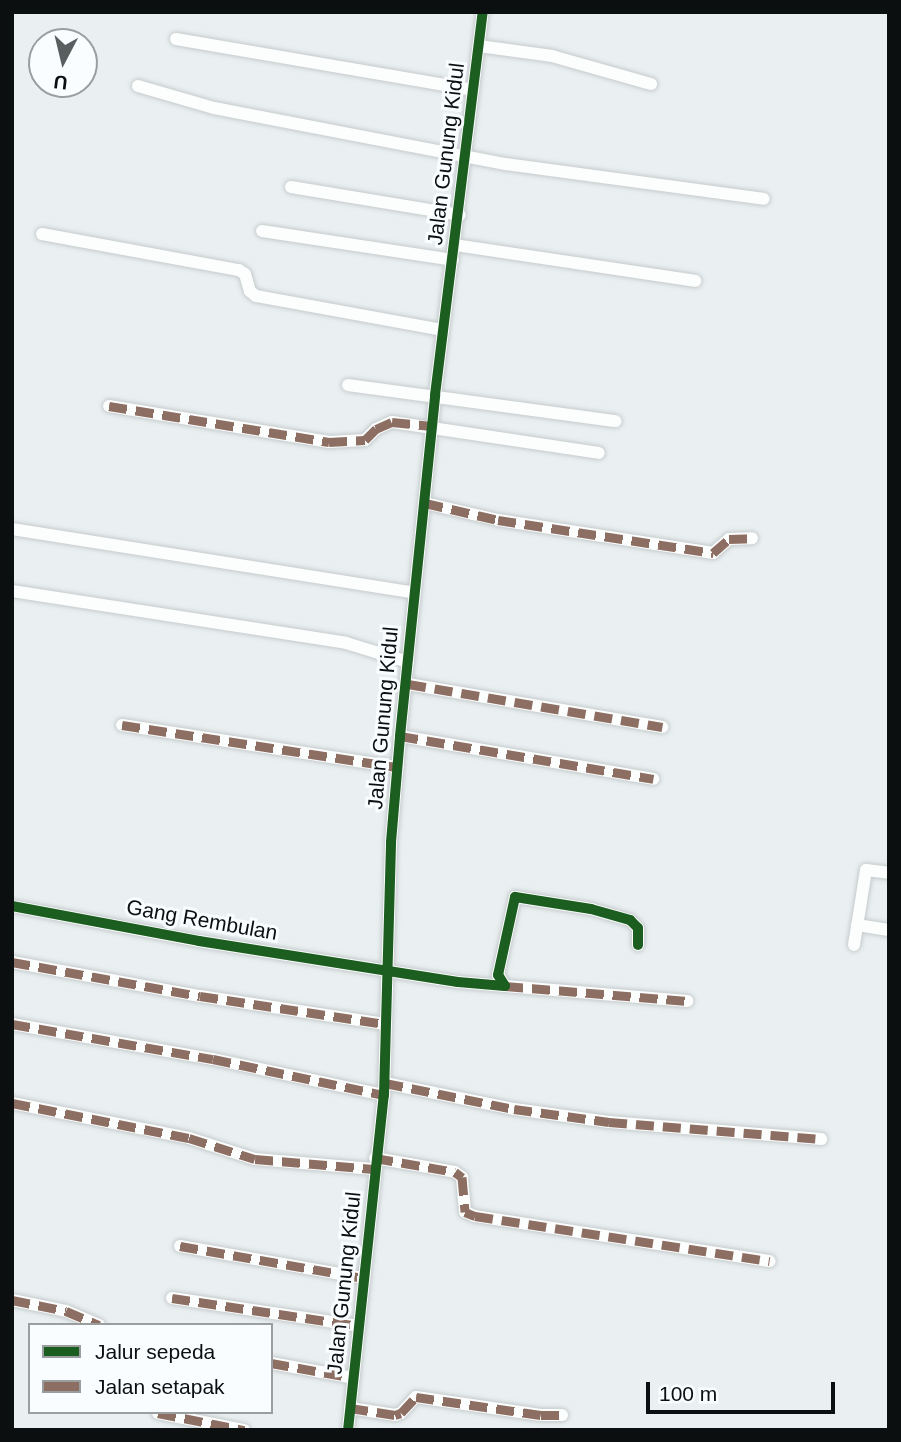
<!DOCTYPE html>
<style>
body{margin:0}
#map{position:relative;width:901px;height:1442px;overflow:hidden;background:#eaf0f2;font-family:Arial,sans-serif}
div>[style]{position:absolute}
[style*='--x']{left:calc(var(--x)*1px);top:calc(var(--y)*1px);width:calc(var(--w)*1px);rotate:calc(var(--a)*1deg)}
.roads{filter:drop-shadow(0 0 2px #c6cbcc) drop-shadow(0 0 2px #c6cbcc)}
.minor>*{height:12px;margin:-6px;padding:0 6px;transform-origin:6px;border-radius:6px;background:#fcfdfd}
.quiet>*{height:9px;margin-top:-4.5px;transform-origin:0;background:repeating-linear-gradient(90deg,#8d6e63 0 18px,transparent 0 27px)}
.cycleway>*{height:10px;margin:-5px;padding:0 5px;transform-origin:5px;border-radius:5px;background:#1b5e20}
span{translate:-50% -50%;white-space:nowrap;text-align:center;line-height:1.15;-webkit-text-stroke:6px #f9fdff;paint-order:stroke}
.street-label{font-size:21px;color:#0b0f10}
.frame{position:absolute;inset:0;border:14px solid #0b0f10;pointer-events:none}
.legend{position:absolute;left:28px;top:1323px;width:245px;height:91px;box-sizing:border-box;background:#f9fdff;border:2px solid #9a9e9f;margin:0;padding:9px 12px;list-style:none;font-size:21px;color:#0b0f10}
.legend li{display:flex;align-items:center;gap:14px;height:35px}
.legend b{width:35px;border:2px solid #9a9e9f}
.north{position:absolute;left:28px;top:28px;width:70px;height:70px;box-sizing:border-box;background:#f9fdff;border:2px solid #9a9e9f;border-radius:50%;rotate:187deg;font-size:19px;font-weight:700;line-height:28px;text-align:center;color:#0b0f10}
.north::after{content:'';display:block;margin:auto;width:24px;height:32px;background:#595e5f;clip-path:polygon(50% 0,100% 100%,50% 72%,0 100%)}
.scale{position:absolute;left:646px;top:1382px;width:189px;height:32px;box-sizing:border-box;border:4px solid #0b0f10;border-top:0;padding-left:9px;font-size:21px;line-height:24px;white-space:nowrap;color:#0b0f10;-webkit-text-stroke:5px #f9fdff;paint-order:stroke}
</style>
<div id="map">
<div class="roads">
<div class="minor">
<div style="--x:176;--y:39;--w:301;--a:9.7"></div>
<div style="--x:479;--y:46;--w:74;--a:7.8"></div>
<div style="--x:552;--y:56;--w:103;--a:15.8"></div>
<div style="--x:138;--y:86;--w:79;--a:16.1"></div>
<div style="--x:214;--y:108;--w:297;--a:10.9"></div>
<div style="--x:506;--y:164;--w:260;--a:7.7"></div>
<div style="--x:291;--y:187;--w:171;--a:9.4"></div>
<div style="--x:262;--y:231;--w:193;--a:8.6"></div>
<div style="--x:42;--y:234;--w:200;--a:10.4"></div>
<div style="--x:239;--y:270;--w:7;--a:34"></div>
<div style="--x:245;--y:274;--w:18;--a:74"></div>
<div style="--x:250;--y:291;--w:8;--a:40"></div>
<div style="--x:256;--y:296;--w:190;--a:10.3"></div>
<div style="--x:455;--y:245;--w:243;--a:8.5"></div>
<div style="--x:348;--y:385;--w:270;--a:7.7"></div>
<div style="--x:109;--y:406;--w:223;--a:9.3"></div>
<div style="--x:329;--y:442;--w:36;--a:-3"></div>
<div style="--x:365;--y:440;--w:16;--a:-45"></div>
<div style="--x:376;--y:429;--w:17;--a:-24"></div>
<div style="--x:392;--y:422;--w:209;--a:8.5"></div>
<div style="--x:425;--y:503;--w:75;--a:13.1"></div>
<div style="--x:498;--y:520;--w:218;--a:8.7"></div>
<div style="--x:713;--y:553;--w:21;--a:-41"></div>
<div style="--x:729;--y:539;--w:23;--a:-2"></div>
<div style="--x:12;--y:529;--w:407;--a:9"></div>
<div style="--x:12;--y:591;--w:338;--a:8.8"></div>
<div style="--x:346;--y:643;--w:65;--a:17"></div>
<div style="--x:408;--y:684;--w:258;--a:9.6"></div>
<div style="--x:122;--y:725;--w:279;--a:8.7"></div>
<div style="--x:400;--y:736;--w:257;--a:9.6"></div>
<div style="--x:12;--y:906;--w:190;--a:10.6"></div>
<div style="--x:199;--y:941;--w:262;--a:9"></div>
<div style="--x:458;--y:982;--w:47;--a:4.9"></div>
<div style="--x:505;--y:986;--w:13;--a:-122"></div>
<div style="--x:498;--y:975;--w:80;--a:-77.7"></div>
<div style="--x:515;--y:897;--w:77;--a:9"></div>
<div style="--x:591;--y:909;--w:41;--a:15.8"></div>
<div style="--x:630;--y:920;--w:11;--a:45"></div>
<div style="--x:638;--y:928;--w:17;--a:90"></div>
<div style="--x:857;--y:925;--w:32;--a:9"></div>
<div style="--x:854;--y:945;--w:76;--a:-80.9"></div>
<div style="--x:866;--y:870;--w:23;--a:7"></div>
<div style="--x:12;--y:962;--w:191;--a:10.3"></div>
<div style="--x:200;--y:996;--w:187;--a:8.6"></div>
<div style="--x:505;--y:986;--w:183;--a:4.7"></div>
<div style="--x:12;--y:1024;--w:204;--a:9.9"></div>
<div style="--x:213;--y:1059;--w:175;--a:11.9"></div>
<div style="--x:385;--y:1083;--w:132;--a:11.4"></div>
<div style="--x:514;--y:1109;--w:96;--a:7.8"></div>
<div style="--x:609;--y:1122;--w:213;--a:4.6"></div>
<div style="--x:12;--y:1103;--w:180;--a:11.2"></div>
<div style="--x:189;--y:1138;--w:69;--a:17.7"></div>
<div style="--x:255;--y:1159;--w:119;--a:4.8"></div>
<div style="--x:375;--y:1158;--w:81;--a:9.9"></div>
<div style="--x:455;--y:1172;--w:9;--a:36"></div>
<div style="--x:462;--y:1177;--w:35;--a:85"></div>
<div style="--x:465;--y:1212;--w:11;--a:22"></div>
<div style="--x:475;--y:1216;--w:298;--a:8.7"></div>
<div style="--x:180;--y:1246;--w:187;--a:9.9"></div>
<div style="--x:172;--y:1298;--w:189;--a:8.5"></div>
<div style="--x:12;--y:1300;--w:55;--a:11.5"></div>
<div style="--x:66;--y:1311;--w:36;--a:23"></div>
<div style="--x:271;--y:1363;--w:84;--a:10.2"></div>
<div style="--x:350;--y:1408;--w:46;--a:8.8"></div>
<div style="--x:395;--y:1415;--w:6;--a:-18"></div>
<div style="--x:401;--y:1413;--w:22;--a:-47"></div>
<div style="--x:416;--y:1397;--w:126;--a:8.2"></div>
<div style="--x:541;--y:1415;--w:21;--a:0"></div>
<div style="--x:158;--y:1413;--w:88;--a:11.2"></div>
<div style="--x:348;--y:1430;--w:337;--a:-83.9"></div>
<div style="--x:384;--y:1095;--w:253;--a:-88.4"></div>
<div style="--x:391;--y:842;--w:106;--a:-85.1"></div>
<div style="--x:400;--y:736;--w:343;--a:-84.1"></div>
<div style="--x:435;--y:395;--w:386;--a:-82.9"></div>
</div>
</div>
<div class="quiet">
<div style="--x:109;--y:406;--w:223;--a:9.3"></div>
<div style="--x:329;--y:442;--w:36;--a:-3"></div>
<div style="--x:365;--y:440;--w:16;--a:-45"></div>
<div style="--x:376;--y:429;--w:17;--a:-24"></div>
<div style="--x:392;--y:422;--w:40;--a:5.7"></div>
<div style="--x:425;--y:503;--w:75;--a:13.1"></div>
<div style="--x:498;--y:520;--w:218;--a:8.7"></div>
<div style="--x:713;--y:553;--w:21;--a:-41"></div>
<div style="--x:729;--y:539;--w:23;--a:-2"></div>
<div style="--x:408;--y:684;--w:258;--a:9.6"></div>
<div style="--x:122;--y:725;--w:279;--a:8.7"></div>
<div style="--x:400;--y:736;--w:257;--a:9.6"></div>
<div style="--x:12;--y:962;--w:191;--a:10.3"></div>
<div style="--x:200;--y:996;--w:187;--a:8.6"></div>
<div style="--x:505;--y:986;--w:183;--a:4.7"></div>
<div style="--x:12;--y:1024;--w:204;--a:9.9"></div>
<div style="--x:213;--y:1059;--w:175;--a:11.9"></div>
<div style="--x:385;--y:1083;--w:132;--a:11.4"></div>
<div style="--x:514;--y:1109;--w:96;--a:7.8"></div>
<div style="--x:609;--y:1122;--w:213;--a:4.6"></div>
<div style="--x:12;--y:1103;--w:180;--a:11.2"></div>
<div style="--x:189;--y:1138;--w:69;--a:17.7"></div>
<div style="--x:255;--y:1159;--w:119;--a:4.8"></div>
<div style="--x:375;--y:1158;--w:81;--a:9.9"></div>
<div style="--x:455;--y:1172;--w:9;--a:36"></div>
<div style="--x:462;--y:1177;--w:35;--a:85"></div>
<div style="--x:465;--y:1212;--w:11;--a:22"></div>
<div style="--x:475;--y:1216;--w:298;--a:8.7"></div>
<div style="--x:180;--y:1246;--w:187;--a:9.9"></div>
<div style="--x:172;--y:1298;--w:189;--a:8.5"></div>
<div style="--x:12;--y:1300;--w:55;--a:11.5"></div>
<div style="--x:66;--y:1311;--w:36;--a:23"></div>
<div style="--x:271;--y:1363;--w:84;--a:10.2"></div>
<div style="--x:350;--y:1408;--w:46;--a:8.8"></div>
<div style="--x:395;--y:1415;--w:6;--a:-18"></div>
<div style="--x:401;--y:1413;--w:22;--a:-47"></div>
<div style="--x:416;--y:1397;--w:126;--a:8.2"></div>
<div style="--x:541;--y:1415;--w:21;--a:0"></div>
<div style="--x:158;--y:1413;--w:88;--a:11.2"></div>
</div>
<div class="cycleway">
<div style="--x:12;--y:906;--w:190;--a:10.6"></div>
<div style="--x:199;--y:941;--w:262;--a:9"></div>
<div style="--x:458;--y:982;--w:47;--a:4.9"></div>
<div style="--x:505;--y:986;--w:13;--a:-122"></div>
<div style="--x:498;--y:975;--w:80;--a:-77.7"></div>
<div style="--x:515;--y:897;--w:77;--a:9"></div>
<div style="--x:591;--y:909;--w:41;--a:15.8"></div>
<div style="--x:630;--y:920;--w:11;--a:45"></div>
<div style="--x:638;--y:928;--w:17;--a:90"></div>
<div style="--x:348;--y:1430;--w:337;--a:-83.9"></div>
<div style="--x:384;--y:1095;--w:253;--a:-88.4"></div>
<div style="--x:391;--y:842;--w:106;--a:-85.1"></div>
<div style="--x:400;--y:736;--w:343;--a:-84.1"></div>
<div style="--x:435;--y:395;--w:386;--a:-82.9"></div>
</div>
<div class="street-label">
<span style="left:446px;top:154px;rotate:-83deg">Jalan Gunung Kidul</span>
<span style="left:383px;top:718px;rotate:-85deg">Jalan Gunung Kidul</span>
<span style="left:202px;top:920px;rotate:10deg">Gang Rembulan</span>
<span style="left:344px;top:1283px;rotate:-84deg">Jalan Gunung Kidul</span>
</div>
<div class="frame"></div>
<ul class="legend">
<li><b style="height:9px;background:#1b5e20"></b>Jalur sepeda</li>
<li><b style="height:9px;background:#8d6e63"></b>Jalan setapak</li>
</ul>
<div class="north">U</div>
<div class="scale">100 m</div>
</div>
